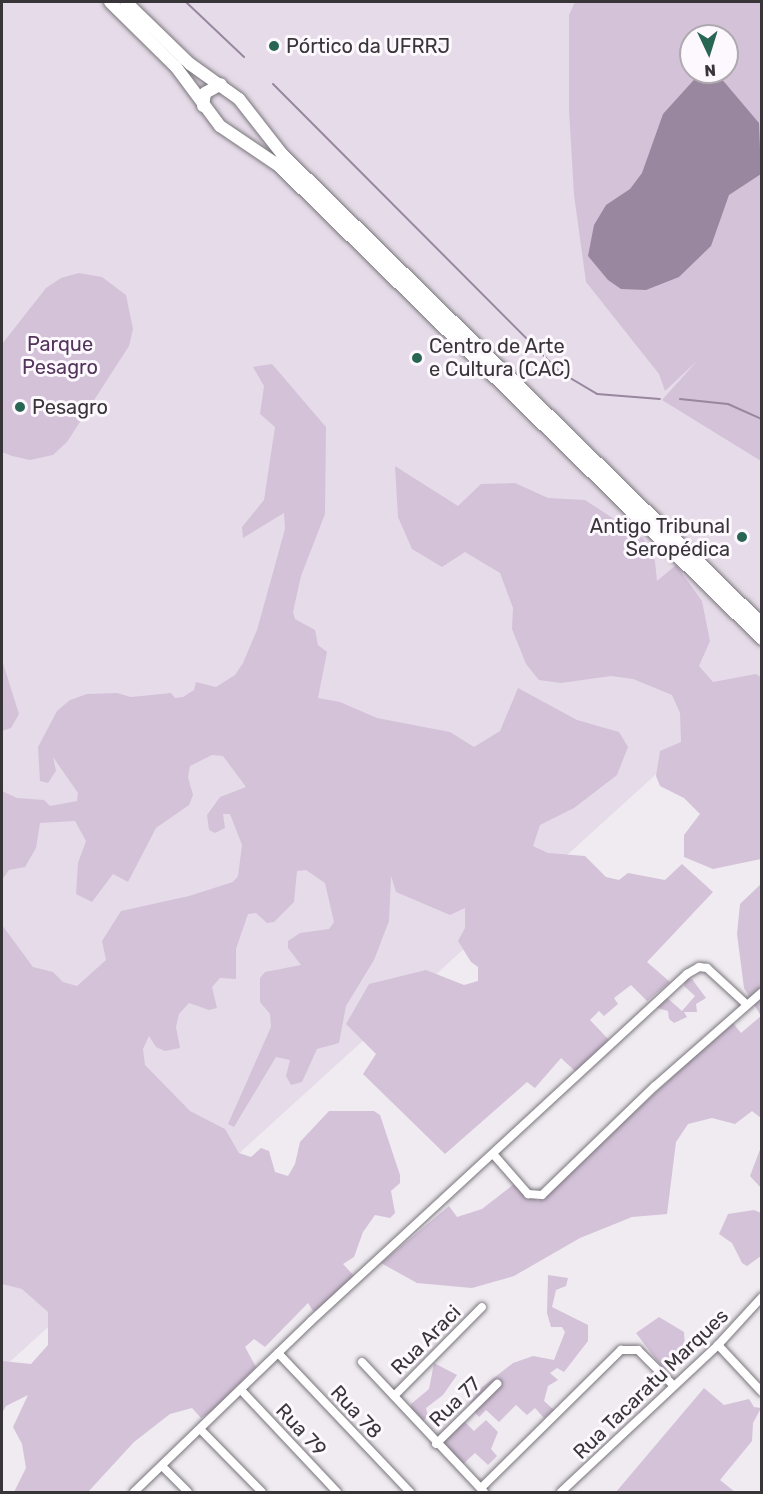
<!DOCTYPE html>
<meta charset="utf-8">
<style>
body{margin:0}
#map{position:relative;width:763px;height:1494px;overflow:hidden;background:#efebf1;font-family:Rubik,sans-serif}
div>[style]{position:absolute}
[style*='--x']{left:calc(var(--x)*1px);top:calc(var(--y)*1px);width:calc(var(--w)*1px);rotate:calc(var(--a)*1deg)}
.built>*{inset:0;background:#e6dce9}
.green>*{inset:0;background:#d4c2d9}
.water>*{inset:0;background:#99869f}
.stream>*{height:2px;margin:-1px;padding:0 1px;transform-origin:1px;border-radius:1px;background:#99869f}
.roads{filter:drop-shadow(0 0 2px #79757b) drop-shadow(0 0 2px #79757b)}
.minor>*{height:8px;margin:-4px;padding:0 4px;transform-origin:4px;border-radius:4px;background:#fff}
.highway>*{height:12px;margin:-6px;padding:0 6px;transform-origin:6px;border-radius:6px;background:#fff}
.dots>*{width:16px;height:16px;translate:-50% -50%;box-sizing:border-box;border:3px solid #fdf8fe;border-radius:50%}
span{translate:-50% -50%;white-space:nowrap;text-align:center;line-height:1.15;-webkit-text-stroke:6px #fdf8fe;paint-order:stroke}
.poi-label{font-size:20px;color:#373538}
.left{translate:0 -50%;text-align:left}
.right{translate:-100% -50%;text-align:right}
.park-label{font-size:20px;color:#53355b}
.street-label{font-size:20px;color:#373538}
.frame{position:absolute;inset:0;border:3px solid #373538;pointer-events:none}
.north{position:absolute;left:679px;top:24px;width:60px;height:60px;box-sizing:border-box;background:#fdf8fe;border:2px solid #aeaaaf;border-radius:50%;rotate:176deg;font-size:16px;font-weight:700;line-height:24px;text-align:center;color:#373538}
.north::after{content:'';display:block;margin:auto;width:21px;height:27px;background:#286653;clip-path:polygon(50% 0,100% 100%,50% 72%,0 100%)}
</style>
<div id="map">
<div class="built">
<div style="clip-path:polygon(evenodd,2px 2px,761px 2px,761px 687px,720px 716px,2px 1369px,2px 2px,691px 36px,727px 36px,727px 72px,691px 72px,691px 36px)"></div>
</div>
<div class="green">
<div style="clip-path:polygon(evenodd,575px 2px,761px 2px,761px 461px,662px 400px,697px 361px,665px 391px,659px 374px,586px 282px,574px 195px,569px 110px,569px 15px,575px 2px,691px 36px,727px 36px,727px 72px,691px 72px,691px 36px)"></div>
<div style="clip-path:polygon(79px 273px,102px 277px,126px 295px,133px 329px,129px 346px,67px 442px,53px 455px,30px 460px,12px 456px,2px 452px,2px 344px,46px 288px,61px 278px)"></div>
<div style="clip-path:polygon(272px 364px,326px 427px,325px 514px,301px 576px,293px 612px,295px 619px,315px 630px,318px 645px,327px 652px,318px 698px,340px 702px,377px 718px,450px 732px,474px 747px,500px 731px,518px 688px,577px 720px,619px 732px,628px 747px,617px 775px,574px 808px,540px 825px,533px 846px,548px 853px,585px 856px,606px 877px,619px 880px,628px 873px,665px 880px,682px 864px,713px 892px,647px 962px,670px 982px,647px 1001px,631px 985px,614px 998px,618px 1004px,604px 1016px,599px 1011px,590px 1020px,609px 1040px,592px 1058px,576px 1072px,561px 1058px,535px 1088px,527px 1082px,445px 1154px,363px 1074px,376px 1054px,346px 1024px,369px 984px,426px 970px,464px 985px,478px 981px,478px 967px,471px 962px,458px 941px,465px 928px,465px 908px,450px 915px,396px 892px,391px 876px,389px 921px,374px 960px,346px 1006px,339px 1043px,317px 1049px,302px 1082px,291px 1085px,286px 1076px,290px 1060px,276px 1057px,234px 1127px,228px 1124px,271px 1027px,270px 1014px,260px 1002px,260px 978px,265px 972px,301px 965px,288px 948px,288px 941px,300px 933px,329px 929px,334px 922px,325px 883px,306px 870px,297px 871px,294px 902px,274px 922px,267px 923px,256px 913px,248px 914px,236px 949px,236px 979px,220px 978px,212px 987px,217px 1008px,209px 1010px,189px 1003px,179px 1014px,176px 1027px,180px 1048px,165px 1051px,156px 1047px,149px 1036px,143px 1049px,145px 1065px,190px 1111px,225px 1129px,239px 1153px,251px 1157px,261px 1148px,269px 1151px,275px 1172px,288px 1176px,295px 1164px,300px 1142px,329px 1111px,374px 1111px,380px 1115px,400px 1175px,400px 1183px,391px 1191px,395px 1213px,390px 1218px,375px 1215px,363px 1232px,354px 1257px,343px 1264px,356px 1278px,318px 1311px,313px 1311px,308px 1303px,265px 1347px,254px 1339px,245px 1347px,256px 1367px,211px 1412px,201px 1418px,192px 1408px,170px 1414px,134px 1442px,88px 1492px,14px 1492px,26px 1468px,22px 1444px,13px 1427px,28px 1395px,6px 1406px,2px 1413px,2px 1361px,31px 1364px,48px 1345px,48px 1312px,22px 1289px,2px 1284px,2px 925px,33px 967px,53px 972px,63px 982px,77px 986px,106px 960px,102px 941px,121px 911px,189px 896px,233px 882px,238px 876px,242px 845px,230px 814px,223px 814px,225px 828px,215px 833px,209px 830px,207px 815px,220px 797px,246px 787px,223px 756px,212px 755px,190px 766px,188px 777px,193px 795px,189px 805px,156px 828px,128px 882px,113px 874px,92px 902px,76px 894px,78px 863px,86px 841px,75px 821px,40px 823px,36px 848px,25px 867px,9px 870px,2px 880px,2px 791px,17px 798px,44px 800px,50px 806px,77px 801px,78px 793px,53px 757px,56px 771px,48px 783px,40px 781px,38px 747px,57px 711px,70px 700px,87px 694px,117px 693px,131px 697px,171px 693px,175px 698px,183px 697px,194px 690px,196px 682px,216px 687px,235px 675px,243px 663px,257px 630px,285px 529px,284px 513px,243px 538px,242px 527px,264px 500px,275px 427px,260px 414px,264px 386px,253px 367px)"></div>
<div style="clip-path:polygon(395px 466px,458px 506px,481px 484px,515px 483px,548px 498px,585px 500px,643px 538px,655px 561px,657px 581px,676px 565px,702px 601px,710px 641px,699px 666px,713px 682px,756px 674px,761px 677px,761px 859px,713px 869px,684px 857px,684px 835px,700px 814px,684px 798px,660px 786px,656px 776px,660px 751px,681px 742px,680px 713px,672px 695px,633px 679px,611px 676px,561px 683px,539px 680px,526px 664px,512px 629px,513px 608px,500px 573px,465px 552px,442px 567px,412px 549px,398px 517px)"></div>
<div style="clip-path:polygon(2px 660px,19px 714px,11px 728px,2px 731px)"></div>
<div style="clip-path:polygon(761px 884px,761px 1118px,752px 1111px,735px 1124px,712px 1118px,688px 1124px,676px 1142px,667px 1214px,632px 1217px,580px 1238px,514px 1276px,472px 1288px,417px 1283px,381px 1263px,449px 1206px,457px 1217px,482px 1209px,514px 1184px,538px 1201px,732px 1022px,741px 1033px,761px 1016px,744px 988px,737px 934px,740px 904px)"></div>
<div style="clip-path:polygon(685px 979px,692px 979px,706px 998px,696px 1004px,697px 1012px,684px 1012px,687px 1017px,674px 1023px,669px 1019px,668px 1011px,654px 1007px,665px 996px,682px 1011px,695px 996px,684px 986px)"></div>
<div style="clip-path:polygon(761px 1147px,761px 1188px,750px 1176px)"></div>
<div style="clip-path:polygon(754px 1210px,761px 1213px,761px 1256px,747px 1266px,742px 1263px,732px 1243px,719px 1234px,728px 1214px)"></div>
<div style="clip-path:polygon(548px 1275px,568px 1278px,566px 1286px,556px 1290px,552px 1307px,588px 1325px,588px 1341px,564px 1372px,557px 1368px,550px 1373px,558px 1380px,548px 1386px,544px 1401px,554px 1410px,544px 1418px,535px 1408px,527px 1415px,516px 1405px,499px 1422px,486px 1410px,479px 1417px,469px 1405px,481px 1388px,513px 1363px,533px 1356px,554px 1360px,565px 1332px,562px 1327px,551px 1327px,547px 1313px)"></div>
<div style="clip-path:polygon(659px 1317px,684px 1332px,685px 1351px,670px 1369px,664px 1370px,636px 1333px)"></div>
<div style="clip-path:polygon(434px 1363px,457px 1375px,443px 1395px,426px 1408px,428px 1416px,422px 1422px,412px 1414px,411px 1404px,429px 1389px)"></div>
<div style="clip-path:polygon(704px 1388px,724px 1405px,749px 1399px,754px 1407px,761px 1408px,753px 1423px,752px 1441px,720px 1480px,735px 1492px,616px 1492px)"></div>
<div style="clip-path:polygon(462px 1419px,474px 1431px,486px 1420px,498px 1432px,491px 1449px,497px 1456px,488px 1465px,475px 1453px,462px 1465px,438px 1441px)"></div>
</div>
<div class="water">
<div style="clip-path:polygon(701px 72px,720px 77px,759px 123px,761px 174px,729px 195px,711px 246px,679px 277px,646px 290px,621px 289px,608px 280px,588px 256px,594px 225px,606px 205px,630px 189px,642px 173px,663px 114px)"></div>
</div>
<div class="stream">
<div style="--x:186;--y:2;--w:80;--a:43.5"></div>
<div style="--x:273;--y:84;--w:407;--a:45.1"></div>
<div style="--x:560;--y:372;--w:43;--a:30.7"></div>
<div style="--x:597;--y:394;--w:63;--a:4.5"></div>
<div style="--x:680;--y:399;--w:48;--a:5.9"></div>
<div style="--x:728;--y:404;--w:37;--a:24"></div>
</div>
<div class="roads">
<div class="minor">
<div style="--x:494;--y:1155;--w:52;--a:48.9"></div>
<div style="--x:528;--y:1194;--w:14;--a:4"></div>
<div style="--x:542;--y:1195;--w:157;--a:-44"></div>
<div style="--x:655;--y:1086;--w:142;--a:-41.3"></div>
<div style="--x:718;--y:1345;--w:64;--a:46.9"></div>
<div style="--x:278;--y:1353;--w:192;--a:46.5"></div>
<div style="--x:362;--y:1362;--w:178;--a:46.8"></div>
<div style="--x:241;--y:1390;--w:140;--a:46.7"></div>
<div style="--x:394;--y:1396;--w:125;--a:-45.3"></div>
<div style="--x:200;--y:1429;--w:88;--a:45.5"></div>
<div style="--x:436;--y:1444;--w:86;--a:-44.5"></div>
<div style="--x:163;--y:1467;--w:35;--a:45"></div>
<div style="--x:481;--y:1488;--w:197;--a:-44.6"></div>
<div style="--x:621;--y:1350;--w:17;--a:0"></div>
<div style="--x:638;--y:1350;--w:49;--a:45"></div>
<div style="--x:134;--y:1492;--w:246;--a:-44"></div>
<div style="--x:311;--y:1321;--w:512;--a:-42.7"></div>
<div style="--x:687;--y:974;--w:14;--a:-30"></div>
<div style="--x:699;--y:967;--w:8;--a:7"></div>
<div style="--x:707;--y:968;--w:52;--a:42.6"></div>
<div style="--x:561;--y:1492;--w:215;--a:-43.1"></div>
<div style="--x:718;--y:1345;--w:65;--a:-47.5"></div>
</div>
<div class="highway">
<div style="--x:110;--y:2;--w:93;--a:44.6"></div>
<div style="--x:176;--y:67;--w:74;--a:53.3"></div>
<div style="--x:220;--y:126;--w:71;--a:34.1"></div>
<div style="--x:279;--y:166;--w:676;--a:44.4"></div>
<div style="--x:126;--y:2;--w:89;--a:44.1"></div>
<div style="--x:190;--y:64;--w:60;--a:35.5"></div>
<div style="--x:239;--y:99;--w:70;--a:52"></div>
<div style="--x:282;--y:154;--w:672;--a:44.4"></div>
<div style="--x:203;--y:106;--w:13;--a:-81"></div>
<div style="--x:205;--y:93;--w:18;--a:-29"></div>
</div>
</div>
<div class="dots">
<div style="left:274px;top:46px;background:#286653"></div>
<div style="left:417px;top:358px;background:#286653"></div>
<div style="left:20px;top:407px;background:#286653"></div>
<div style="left:742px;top:537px;background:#286653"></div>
</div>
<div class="poi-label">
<span class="left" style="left:286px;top:46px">Pórtico da UFRRJ</span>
<span class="left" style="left:429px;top:358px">Centro de Arte<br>e Cultura (CAC)</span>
<span class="left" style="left:32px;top:407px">Pesagro</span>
<span class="right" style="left:730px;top:538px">Antigo Tribunal<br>Seropédica</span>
</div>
<div class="park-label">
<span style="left:60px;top:356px">Parque<br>Pesagro</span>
</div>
<div class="street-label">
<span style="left:426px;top:1340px;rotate:-45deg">Rua Araci</span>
<span style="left:651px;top:1384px;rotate:-44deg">Rua Tacaratu Marques</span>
<span style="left:455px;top:1402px;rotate:-44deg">Rua 77</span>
<span style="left:356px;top:1412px;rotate:47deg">Rua 78</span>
<span style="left:301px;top:1430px;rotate:47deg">Rua 79</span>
</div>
<div class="frame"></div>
<div class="north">N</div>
</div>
